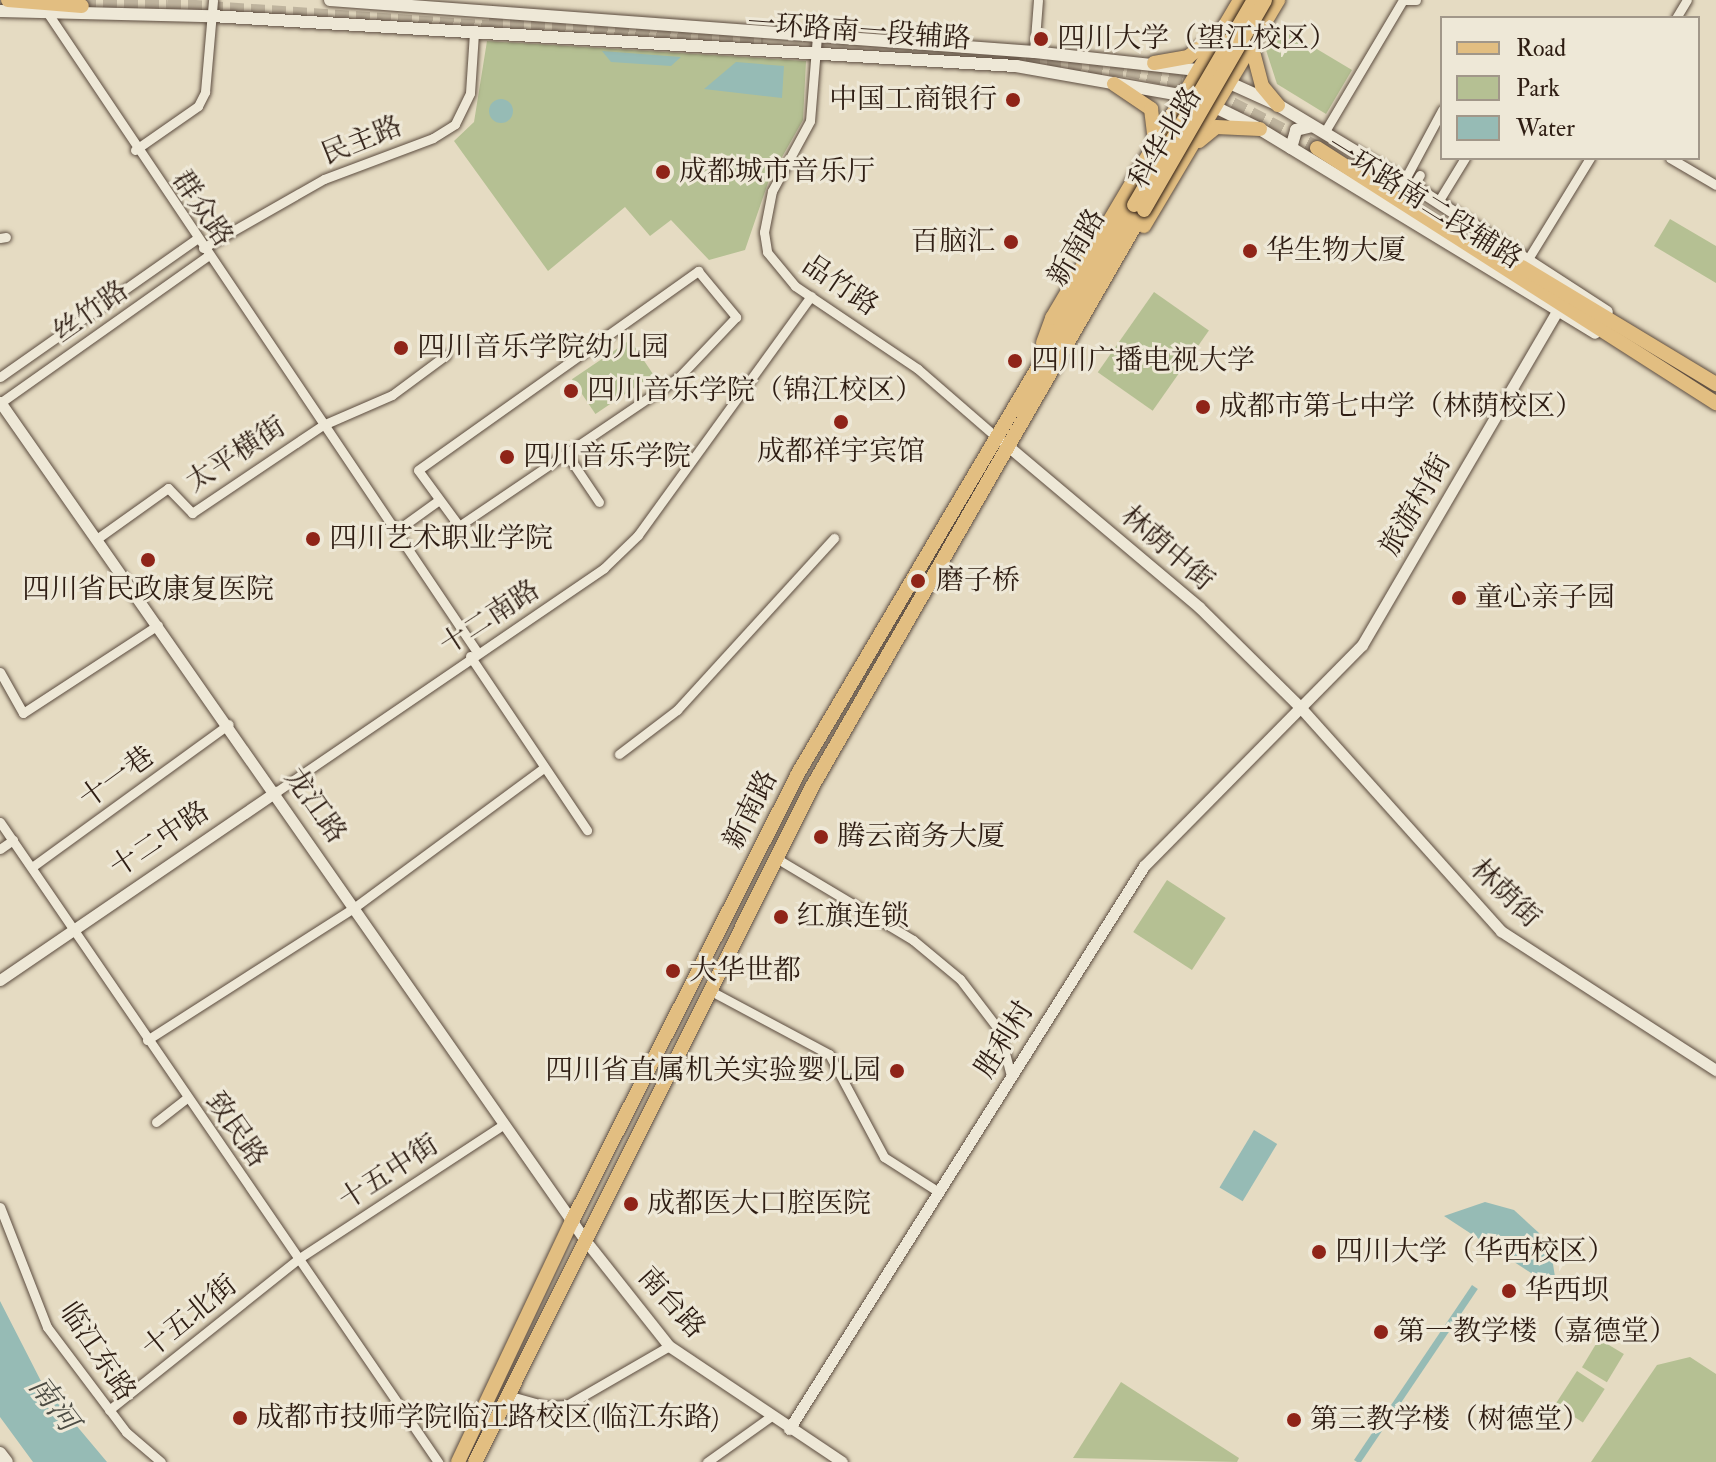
<!DOCTYPE html>
<meta charset="utf-8">
<style>
body{margin:0}
#map{position:relative;width:1716px;height:1462px;overflow:hidden;background:#e5dbc2;font-family:"IM FELL Double Pica","Noto Serif SC",serif}
div>[style]{position:absolute}
[style*='--x']{left:calc(var(--x)*1px);top:calc(var(--y)*1px);width:calc(var(--w)*1px);rotate:calc(var(--a)*1deg)}
.green>*{inset:0;background:#b5c093;transform-origin:0 0}
.water>*{inset:0;background:#96bbb5;transform-origin:0 0}
.round{border-radius:50%}
.primary-tunnel>*{height:14px;margin-top:-7px;transform-origin:0;background:repeating-linear-gradient(90deg,#c0b59f 0 14px,transparent 0 21px)}
.roads{filter:drop-shadow(0 0 2px #5c4c3f) drop-shadow(0 0 2px #5c4c3f)}
.minor>*{height:9px;margin:-4.5px;padding:0 4.5px;transform-origin:4.5px;border-radius:4.5px;background:#eee8d7}
.tertiary>*{height:11px;margin:-5.5px;padding:0 5.5px;transform-origin:5.5px;border-radius:5.5px;background:#eee8d7}
.secondary>*{height:12px;margin:-6px;padding:0 6px;transform-origin:6px;border-radius:6px;background:#eee8d7}
.primary>*{height:14px;margin:-7px;padding:0 7px;transform-origin:7px;border-radius:7px;background:#e2be81}
.bridges{filter:drop-shadow(0 0 2px #2e1d13) drop-shadow(0 0 2px #2e1d13)}
.primary-bridge>*{height:14px;margin:-7px;padding:0 7px;transform-origin:7px;border-radius:7px;background:#e2be81}
.dots>*{width:22px;height:22px;translate:-50% -50%;box-sizing:border-box;border:4px solid #eee8d7;border-radius:50%}
span{translate:-50% -50%;white-space:nowrap;text-align:center;line-height:1.15;-webkit-text-stroke:6px #eee8d7;paint-order:stroke}
.street-label{font-size:28px;color:#2e1d13}
.poi-label{font-size:28px;color:#2e1d13}
.left{translate:0 -50%;text-align:left}
.right{translate:-100% -50%;text-align:right}
.water-label{font-size:30px;color:#4d4c44;font-style:italic}
.legend{position:absolute;left:1440px;top:16px;width:260px;height:144px;box-sizing:border-box;background:#eee8d7;border:2px solid #a19789;margin:0;padding:10px 14px;list-style:none;font-size:24px;color:#2e1d13}
.legend li{display:flex;align-items:center;gap:16px;height:40px}
.legend b{width:40px;border:2px solid #a19789}
</style>
<div id="map">
<div class="green">
<div style="clip-path:polygon(1280px 27px,1352px 70px,1326px 114px,1277px 84px,1266px 50px)"></div>
<div style="clip-path:polygon(487px 41px,806px 61px,803px 120px,769px 180px,745px 250px,709px 260px,671px 220px,650px 236px,625px 207px,548px 271px,454px 141px,474px 122px)"></div>
<div style="clip-path:polygon(1670px 219px,1716px 246px,1716px 283px,1654px 246px)"></div>
<div style="left:1154px;top:292px;width:67px;height:98px;rotate:35deg"></div>
<div style="left:630px;top:340px;width:42px;height:70px;rotate:56deg"></div>
<div style="left:1167px;top:880px;width:70px;height:62px;rotate:33deg"></div>
<div style="left:1599px;top:1339px;width:29px;height:33px;rotate:31deg"></div>
<div style="clip-path:polygon(1690px 1357px,1716px 1374px,1716px 1462px,1591px 1462px,1657px 1365px)"></div>
<div style="left:1577px;top:1371px;width:33px;height:40px;rotate:33deg"></div>
<div style="clip-path:polygon(1121px 1382px,1239px 1458px,1237px 1462px,1073px 1458px)"></div>
</div>
<div class="water">
<div style="clip-path:polygon(602px 51px,681px 57px,671px 66px,611px 62px)"></div>
<div style="clip-path:polygon(736px 62px,784px 66px,782px 98px,704px 89px)"></div>
<div class="round" style="left:489px;top:99px;width:24px;height:24px"></div>
<div style="left:1254px;top:1130px;width:27px;height:67px;rotate:31deg"></div>
<div style="clip-path:polygon(1485px 1202px,1514px 1210px,1539px 1233px,1551px 1251px,1557px 1290px,1444px 1216px)"></div>
<div style="left:1472px;top:1285px;width:7px;height:211px;rotate:34deg"></div>
<div style="clip-path:polygon(0 1301px,44px 1387px,107px 1462px,33px 1462px,0 1417px)"></div>
</div>
<div class="primary-tunnel">
<div style="--x:82;--y:6;--w:85;--a:-0.7"></div>
<div style="--x:167;--y:5;--w:331;--a:4"></div>
<div style="--x:489;--y:20;--w:275;--a:3.8"></div>
<div style="--x:1005;--y:60;--w:122;--a:4.7"></div>
<div style="--x:1127;--y:70;--w:70;--a:12.4"></div>
<div style="--x:1195;--y:85;--w:137;--a:27.3"></div>
</div>
<div class="roads">
<div class="minor">
<div style="--x:1405;--y:0;--w:11;--a:0"></div>
<div style="--x:49;--y:15;--w:767;--a:56.1"></div>
<div style="--x:1676;--y:18;--w:21;--a:-59"></div>
<div style="--x:817;--y:36;--w:85;--a:94.7"></div>
<div style="--x:810;--y:121;--w:80;--a:118.5"></div>
<div style="--x:772;--y:191;--w:42;--a:101"></div>
<div style="--x:764;--y:232;--w:20;--a:81"></div>
<div style="--x:767;--y:252;--w:44;--a:50.5"></div>
<div style="--x:795;--y:286;--w:148;--a:34"></div>
<div style="--x:918;--y:369;--w:102;--a:41"></div>
<div style="--x:1034;--y:52;--w:52;--a:-85.6"></div>
<div style="--x:1324;--y:133;--w:155;--a:-59.3"></div>
<div style="--x:135;--y:150;--w:77;--a:-34.9"></div>
<div style="--x:198;--y:106;--w:16;--a:-63"></div>
<div style="--x:205;--y:92;--w:92;--a:-85"></div>
<div style="--x:1670;--y:158;--w:53;--a:30.4"></div>
<div style="--x:1404;--y:181;--w:81;--a:-61.8"></div>
<div style="--x:1413;--y:186;--w:13;--a:-58"></div>
<div style="--x:1438;--y:202;--w:52;--a:-58.5"></div>
<div style="--x:0;--y:238;--w:6;--a:-9"></div>
<div style="--x:203;--y:248;--w:139;--a:-29.7"></div>
<div style="--x:324;--y:179;--w:116;--a:-20.6"></div>
<div style="--x:433;--y:138;--w:26;--a:-32"></div>
<div style="--x:455;--y:124;--w:34;--a:-64"></div>
<div style="--x:470;--y:93;--w:61;--a:-86.2"></div>
<div style="--x:1528;--y:259;--w:119;--a:-58.5"></div>
<div style="--x:698;--y:271;--w:60;--a:50.4"></div>
<div style="--x:736;--y:317;--w:83;--a:133.5"></div>
<div style="--x:679;--y:377;--w:266;--a:145.9"></div>
<div style="--x:459;--y:526;--w:69;--a:-126.2"></div>
<div style="--x:418;--y:470;--w:344;--a:-35.4"></div>
<div style="--x:0;--y:377;--w:240;--a:-35.1"></div>
<div style="--x:0;--y:403;--w:255;--a:-35.3"></div>
<div style="--x:566;--y:453;--w:59;--a:56"></div>
<div style="--x:396;--y:531;--w:53;--a:-35.8"></div>
<div style="--x:98;--y:538;--w:86;--a:-35.5"></div>
<div style="--x:168;--y:488;--w:35;--a:46"></div>
<div style="--x:192;--y:513;--w:158;--a:-33.9"></div>
<div style="--x:323;--y:425;--w:75;--a:-23.5"></div>
<div style="--x:392;--y:395;--w:67;--a:-36.5"></div>
<div style="--x:470;--y:656;--w:210;--a:56.1"></div>
<div style="--x:0;--y:672;--w:47;--a:60.7"></div>
<div style="--x:23;--y:713;--w:161;--a:-33.1"></div>
<div style="--x:619;--y:754;--w:73;--a:-37.2"></div>
<div style="--x:677;--y:710;--w:233;--a:-47.6"></div>
<div style="--x:276;--y:792;--w:397;--a:-34.3"></div>
<div style="--x:604;--y:568;--w:47;--a:-44.1"></div>
<div style="--x:638;--y:535;--w:295;--a:-54.1"></div>
<div style="--x:0;--y:822;--w:776;--a:55.61"></div>
<div style="--x:0;--y:849;--w:16;--a:-35"></div>
<div style="--x:776;--y:858;--w:160;--a:30.9"></div>
<div style="--x:913;--y:940;--w:61;--a:39.7"></div>
<div style="--x:960;--y:979;--w:64;--a:52.6"></div>
<div style="--x:999;--y:1030;--w:48;--a:75.4"></div>
<div style="--x:32;--y:867;--w:243;--a:-36"></div>
<div style="--x:709;--y:990;--w:136;--a:28.1"></div>
<div style="--x:829;--y:1054;--w:117;--a:61.9"></div>
<div style="--x:884;--y:1157;--w:65;--a:32.5"></div>
<div style="--x:147;--y:1040;--w:247;--a:-32.6"></div>
<div style="--x:355;--y:907;--w:232;--a:-36.4"></div>
<div style="--x:156;--y:1122;--w:39;--a:-38"></div>
<div style="--x:0;--y:1207;--w:129;--a:68.6"></div>
<div style="--x:47;--y:1327;--w:131;--a:53"></div>
<div style="--x:126;--y:1432;--w:46;--a:40.6"></div>
<div style="--x:507;--y:1395;--w:41;--a:15.8"></div>
<div style="--x:546;--y:1406;--w:21;--a:-3"></div>
<div style="--x:567;--y:1405;--w:118;--a:-30"></div>
<div style="--x:109;--y:1410;--w:242;--a:-38.6"></div>
<div style="--x:298;--y:1259;--w:246;--a:-33.2"></div>
<div style="--x:707;--y:1462;--w:77;--a:-35.5"></div>
</div>
<div class="tertiary">
<div style="--x:0;--y:402;--w:1022;--a:55.08"></div>
<div style="--x:585;--y:1240;--w:135;--a:51.6"></div>
<div style="--x:669;--y:1346;--w:208;--a:33.8"></div>
<div style="--x:1002;--y:441;--w:258;--a:40.1"></div>
<div style="--x:1199;--y:607;--w:142;--a:44.7"></div>
<div style="--x:1300;--y:707;--w:301;--a:48.1"></div>
<div style="--x:1501;--y:931;--w:256;--a:32.9"></div>
<div style="--x:0;--y:980;--w:334;--a:-34.3"></div>
<div style="--x:789;--y:1429;--w:666;--a:-57.77"></div>
<div style="--x:1144;--y:866;--w:310;--a:-45.4"></div>
<div style="--x:1362;--y:645;--w:385;--a:-59.7"></div>
</div>
<div class="secondary">
<div style="--x:330;--y:0;--w:706;--a:4.22"></div>
<div style="--x:1034;--y:52;--w:174;--a:6.3"></div>
<div style="--x:0;--y:11;--w:212;--a:1.4"></div>
<div style="--x:212;--y:16;--w:806;--a:3.56"></div>
<div style="--x:1016;--y:66;--w:179;--a:10"></div>
<div style="--x:1223;--y:80;--w:60;--a:24.4"></div>
<div style="--x:1278;--y:105;--w:157;--a:31"></div>
<div style="--x:1413;--y:186;--w:231;--a:33"></div>
<div style="--x:1209;--y:104;--w:57;--a:26.1"></div>
<div style="--x:1260;--y:129;--w:392;--a:31.3"></div>
<div style="--x:1291;--y:148;--w:19;--a:-74"></div>
<div style="--x:1296;--y:130;--w:16;--a:-14"></div>
<div style="--x:0;--y:1453;--w:11;--a:52"></div>
</div>
<div class="primary">
<div style="--x:8;--y:0;--w:74;--a:4.6"></div>
<div style="--x:1251;--y:44;--w:43;--a:75.3"></div>
<div style="--x:1262;--y:86;--w:25;--a:50"></div>
<div style="--x:1154;--y:63;--w:35;--a:-10"></div>
<div style="--x:1188;--y:57;--w:36;--a:-38"></div>
<div style="--x:1114;--y:84;--w:45;--a:34"></div>
<div style="--x:1151;--y:109;--w:34;--a:83"></div>
<div style="--x:1199;--y:141;--w:22;--a:-39"></div>
<div style="--x:1216;--y:127;--w:44;--a:2.6"></div>
<div style="--x:1317;--y:148;--w:474;--a:32.6"></div>
<div style="--x:1144;--y:226;--w:263;--a:-59.3"></div>
<div style="--x:1522;--y:267;--w:227;--a:31.1"></div>
<div style="--x:1043;--y:343;--w:27;--a:-70"></div>
<div style="--x:1052;--y:318;--w:369;--a:-59.4"></div>
<div style="--x:458;--y:1462;--w:267;--a:-64.7"></div>
<div style="--x:572;--y:1221;--w:500;--a:-63.2"></div>
<div style="--x:797;--y:775;--w:662;--a:-59.41"></div>
<div style="--x:475;--y:1462;--w:754;--a:-63.47"></div>
<div style="--x:812;--y:787;--w:666;--a:-60.08"></div>
</div>
</div>
<div class="bridges">
<div class="primary-bridge">
<div style="--x:1134;--y:205;--w:238;--a:-59.7"></div>
<div style="--x:1144;--y:210;--w:242;--a:-60"></div>
</div>
</div>
<div class="dots">
<div style="left:1041px;top:39px;background:#8f2418"></div>
<div style="left:1013px;top:100px;background:#8f2418"></div>
<div style="left:663px;top:172px;background:#8f2418"></div>
<div style="left:1011px;top:242px;background:#8f2418"></div>
<div style="left:1250px;top:251px;background:#8f2418"></div>
<div style="left:401px;top:348px;background:#8f2418"></div>
<div style="left:1015px;top:361px;background:#8f2418"></div>
<div style="left:571px;top:391px;background:#8f2418"></div>
<div style="left:1203px;top:407px;background:#8f2418"></div>
<div style="left:841px;top:422px;background:#8f2418"></div>
<div style="left:507px;top:457px;background:#8f2418"></div>
<div style="left:313px;top:539px;background:#8f2418"></div>
<div style="left:148px;top:560px;background:#8f2418"></div>
<div style="left:918px;top:581px;background:#8f2418"></div>
<div style="left:1459px;top:598px;background:#8f2418"></div>
<div style="left:821px;top:837px;background:#8f2418"></div>
<div style="left:781px;top:917px;background:#8f2418"></div>
<div style="left:673px;top:971px;background:#8f2418"></div>
<div style="left:897px;top:1071px;background:#8f2418"></div>
<div style="left:631px;top:1204px;background:#8f2418"></div>
<div style="left:1319px;top:1252px;background:#8f2418"></div>
<div style="left:1509px;top:1291px;background:#8f2418"></div>
<div style="left:1381px;top:1332px;background:#8f2418"></div>
<div style="left:240px;top:1418px;background:#8f2418"></div>
<div style="left:1294px;top:1420px;background:#8f2418"></div>
</div>
<div class="street-label">
<span style="left:859px;top:32px;rotate:4deg">一环路南一段辅路</span>
<span style="left:1166px;top:138px;rotate:-59deg">科华北路</span>
<span style="left:362px;top:141px;rotate:-22deg">民主路</span>
<span style="left:1424px;top:203px;rotate:32deg">一环路南二段辅路</span>
<span style="left:202px;top:209px;rotate:56deg">群众路</span>
<span style="left:1077px;top:248px;rotate:-59deg">新南路</span>
<span style="left:840px;top:286px;rotate:34deg">品竹路</span>
<span style="left:91px;top:312px;rotate:-35deg">丝竹路</span>
<span style="left:236px;top:455px;rotate:-33deg">太平横街</span>
<span style="left:1416px;top:505px;rotate:-60deg">旅游村街</span>
<span style="left:1167px;top:549px;rotate:41deg">林荫中街</span>
<span style="left:490px;top:618px;rotate:-33deg">十二南路</span>
<span style="left:117px;top:778px;rotate:-36deg">十一巷</span>
<span style="left:315px;top:806px;rotate:55deg">龙江路</span>
<span style="left:751px;top:810px;rotate:-63deg">新南路</span>
<span style="left:160px;top:840px;rotate:-34deg">十二中路</span>
<span style="left:1505px;top:894px;rotate:44deg">林荫街</span>
<span style="left:1005px;top:1040px;rotate:-58deg">胜利村</span>
<span style="left:236px;top:1130px;rotate:55deg">致民路</span>
<span style="left:389px;top:1173px;rotate:-33deg">十五中街</span>
<span style="left:671px;top:1303px;rotate:48deg">南台路</span>
<span style="left:190px;top:1317px;rotate:-39deg">十五北街</span>
<span style="left:97px;top:1352px;rotate:56deg">临江东路</span>
</div>
<div class="poi-label">
<span class="left" style="left:1057px;top:39px">四川大学（望江校区）</span>
<span class="right" style="left:997px;top:100px">中国工商银行</span>
<span class="left" style="left:679px;top:172px">成都城市音乐厅</span>
<span class="right" style="left:995px;top:242px">百脑汇</span>
<span class="left" style="left:1266px;top:251px">华生物大厦</span>
<span class="left" style="left:417px;top:348px">四川音乐学院幼儿园</span>
<span class="left" style="left:1031px;top:361px">四川广播电视大学</span>
<span class="left" style="left:587px;top:391px">四川音乐学院（锦江校区）</span>
<span class="left" style="left:1219px;top:407px">成都市第七中学（林荫校区）</span>
<span style="left:841px;top:452px">成都祥宇宾馆</span>
<span class="left" style="left:523px;top:457px">四川音乐学院</span>
<span class="left" style="left:329px;top:539px">四川艺术职业学院</span>
<span class="left" style="left:936px;top:581px">磨子桥</span>
<span style="left:148px;top:590px">四川省民政康复医院</span>
<span class="left" style="left:1475px;top:598px">童心亲子园</span>
<span class="left" style="left:837px;top:837px">腾云商务大厦</span>
<span class="left" style="left:797px;top:917px">红旗连锁</span>
<span class="left" style="left:689px;top:971px">大华世都</span>
<span class="right" style="left:881px;top:1071px">四川省直属机关实验婴儿园</span>
<span class="left" style="left:647px;top:1204px">成都医大口腔医院</span>
<span class="left" style="left:1335px;top:1252px">四川大学（华西校区）</span>
<span class="left" style="left:1525px;top:1291px">华西坝</span>
<span class="left" style="left:1397px;top:1332px">第一教学楼（嘉德堂）</span>
<span class="left" style="left:256px;top:1418px">成都市技师学院临江路校区(临江东路)</span>
<span class="left" style="left:1310px;top:1420px">第三教学楼（树德堂）</span>
</div>
<div class="water-label">
<span style="left:53px;top:1404px;rotate:53deg">南河</span>
</div>
<ul class="legend">
<li><b style="height:10px;background:#e2be81"></b>Road</li>
<li><b style="height:22px;background:#b5c093"></b>Park</li>
<li><b style="height:22px;background:#96bbb5"></b>Water</li>
</ul>
</div>
